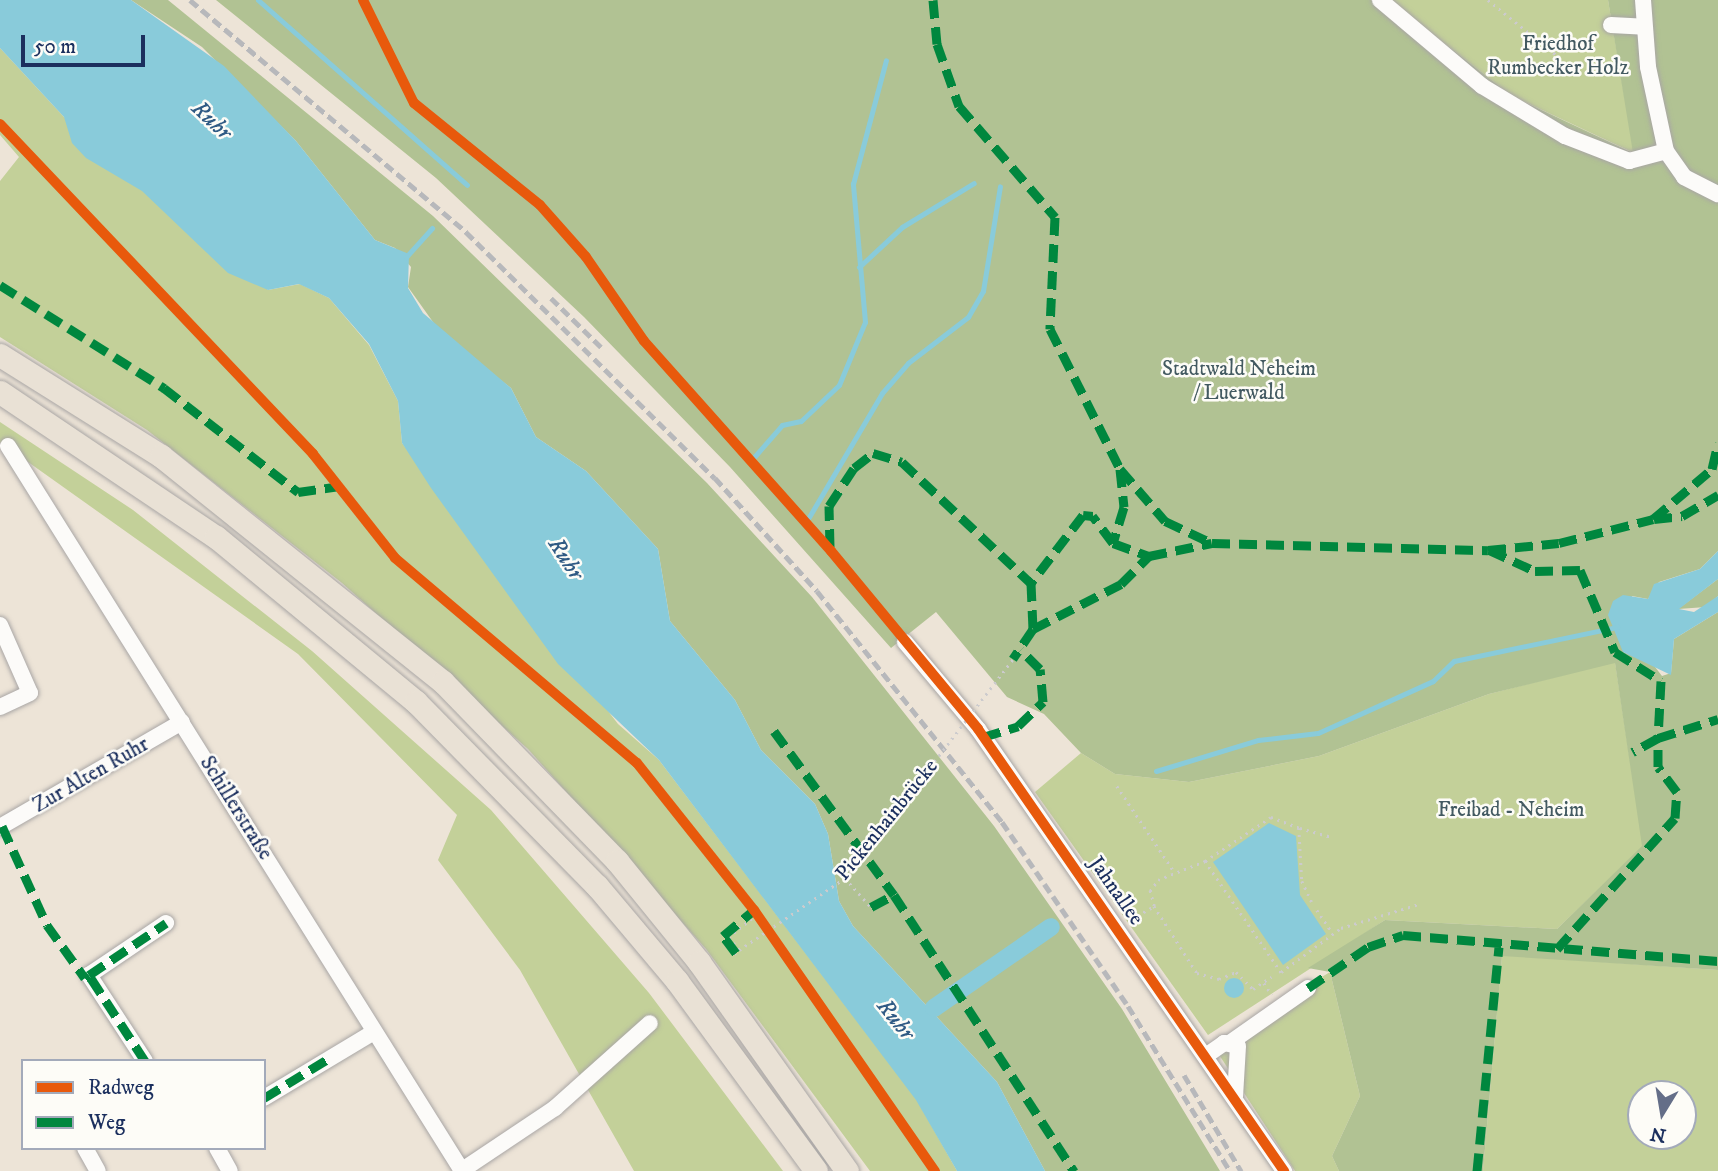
<!DOCTYPE html>
<meta charset="utf-8">
<style>
body{margin:0}
#map{position:relative;width:1718px;height:1171px;overflow:hidden;background:#ede4d7;font-family:"IM FELL DW Pica",serif}
div>[style]{position:absolute}
[style*='--x']{left:calc(var(--x)*1px);top:calc(var(--y)*1px);width:calc(var(--w)*1px);rotate:calc(var(--a)*1deg)}
.green>*{inset:0;background:#c3d099}
.forest>*{inset:0;background:#b1c293}
.water>*{inset:0;background:#89cbda}
.round{border-radius:50%}
.stream>*{height:5px;margin:-2.5px;padding:0 2.5px;transform-origin:2.5px;border-radius:2.5px;background:#89cbda}
.canal>*{height:18px;margin:-9px;padding:0 9px;transform-origin:9px;border-radius:9px;background:#89cbda}
.path>*{height:2.5px;margin-top:-1.25px;transform-origin:0;background:repeating-linear-gradient(90deg,#cccbcd 0 2px,transparent 0 7px)}
.roads{filter:drop-shadow(0 0 2px #a9a6a5) drop-shadow(0 0 2px #a9a6a5)}
.minor>*{height:16px;margin:-8px;padding:0 8px;transform-origin:8px;border-radius:8px;background:#fcfbf9}
.highway>*{height:23px;margin:-11.5px;padding:0 11.5px;transform-origin:11.5px;border-radius:11.5px;background:#e9e1d5}
.rail>*{height:5px;margin-top:-2.5px;transform-origin:0;background:repeating-linear-gradient(90deg,#b7b8bb 0 10px,transparent 0 15px)}
.path-bridge>*{height:2.5px;margin-top:-1.25px;transform-origin:0;background:repeating-linear-gradient(90deg,#cccbcd 0 2px,transparent 0 7px)}
.quiet>*{height:9px;margin-top:-4.5px;transform-origin:0;background:repeating-linear-gradient(90deg,#00873e 0 18px,transparent 0 27px)}
.cycleway>*{height:10px;margin:-5px;padding:0 5px;transform-origin:5px;border-radius:5px;background:#e8590c}
span{translate:-50% -50%;white-space:nowrap;text-align:center;line-height:1.15;-webkit-text-stroke:5px #fdfcf7;paint-order:stroke}
.park-label{font-size:21px;color:#435a61}
.street-label{font-size:21px;color:#1b2f5e}
.water-label{font-size:23px;color:#2f5a84;font-style:italic}
.legend{position:absolute;left:21px;top:1059px;width:245px;height:91px;box-sizing:border-box;background:#fdfcf7;border:2px solid #a3aaba;margin:0;padding:9px 12px;list-style:none;font-size:21px;color:#1b2f5e}
.legend li{display:flex;align-items:center;gap:14px;height:35px}
.legend b{width:35px;border:2px solid #a3aaba}
.north{position:absolute;left:1627px;top:1080px;width:70px;height:70px;box-sizing:border-box;background:#fdfcf7;border:2px solid #a3aaba;border-radius:50%;rotate:191deg;font-size:19px;font-weight:700;line-height:28px;text-align:center;color:#1b2f5e}
.north::after{content:'';display:block;margin:auto;width:24px;height:32px;background:#646e88;clip-path:polygon(50% 0,100% 100%,50% 72%,0 100%)}
.scale{position:absolute;left:21px;top:35px;width:124px;height:32px;box-sizing:border-box;border:4px solid #1b2f5e;border-top:0;padding-left:9px;font-size:21px;line-height:24px;white-space:nowrap;color:#1b2f5e;-webkit-text-stroke:5px #fdfcf7;paint-order:stroke}
</style>
<div id="map">
<div class="green">
<div style="clip-path:polygon(1389px 0,1608px 0,1634px 153px,1512px 96px)"></div>
<div style="clip-path:polygon(0 48px,64px 117px,268px 290px,300px 284px,329px 298px,369px 345px,398px 401px,402px 443px,618px 724px,659px 760px,917px 1100px,957px 1171px,870px 1171px,706px 949px,528px 749px,342px 583px,147px 430px,0 337px,0 181px,19px 157px,0 135px)"></div>
<div style="clip-path:polygon(0 422px,133px 510px,312px 651px,491px 810px,649px 993px,783px 1171px,634px 1171px,520px 970px,438px 860px,457px 815px,298px 654px,0 442px)"></div>
<div style="clip-path:polygon(1615px 662px,1643px 846px,1557px 929px,1385px 920px,1208px 1035px,1035px 792px,1081px 753px,1115px 774px,1189px 782px,1319px 756px,1489px 694px)"></div>
<div style="clip-path:polygon(evenodd,1502px 955px,1718px 970px,1718px 1171px,1483px 1171px,1502px 955px,1641px 1094px,1683px 1094px,1683px 1136px,1641px 1136px,1641px 1094px)"></div>
<div style="clip-path:polygon(1330px 972px,1360px 1096px,1332px 1156px,1339px 1171px,1295px 1171px,1212px 1044px)"></div>
</div>
<div class="forest">
<div style="clip-path:polygon(131px 0,168px 0,433px 216px,707px 483px,812px 597px,994px 826px,1122px 1009px,1220px 1171px,1045px 1171px,997px 1082px,853px 926px,839px 901px,828px 834px,815px 804px,761px 750px,735px 700px,670px 621px,658px 549px,586px 471px,536px 437px,511px 388px,443px 336px,408px 287px,411px 267px,395px 248px,375px 240px,296px 141px,202px 47px)"></div>
<div style="clip-path:polygon(216px 0,1389px 0,1512px 96px,1633px 153px,1608px 0,1718px 0,1718px 551px,1700px 569px,1659px 582px,1648px 599px,1632px 596px,1623px 652px,1652px 663px,1662px 676px,1671px 673px,1674px 639px,1718px 612px,1718px 970px,1502px 956px,1483px 1171px,1339px 1171px,1332px 1156px,1360px 1096px,1330px 972px,1308px 968px,1385px 920px,1557px 929px,1642px 846px,1615px 663px,1489px 694px,1319px 756px,1189px 782px,1115px 774px,1081px 753px,1044px 714px,1007px 697px,936px 612px,891px 648px,730px 467px,584px 317px,436px 178px)"></div>
<div style="clip-path:polygon(1718px 579px,1718px 596px,1706px 607px,1678px 609px)"></div>
</div>
<div class="water">
<div style="clip-path:polygon(0 0,131px 0,224px 66px,296px 141px,375px 240px,409px 254px,408px 288px,423px 313px,511px 388px,536px 437px,586px 471px,658px 549px,670px 621px,735px 700px,761px 750px,815px 804px,828px 834px,839px 901px,853px 926px,997px 1082px,1045px 1171px,957px 1171px,916px 1100px,659px 760px,558px 664px,431px 488px,402px 443px,398px 401px,369px 344px,329px 298px,299px 284px,268px 290px,228px 273px,142px 191px,86px 158px,72px 143px,64px 117px,0 48px)"></div>
<div style="clip-path:polygon(1718px 551px,1718px 579px,1679px 609px,1694px 612px,1718px 596px,1718px 612px,1674px 639px,1671px 675px,1623px 652px,1608px 615px,1613px 601px,1623px 595px,1648px 599px,1654px 584px,1700px 569px)"></div>
<div style="clip-path:polygon(1269px 823px,1296px 836px,1300px 895px,1326px 934px,1283px 965px,1213px 862px)"></div>
<div class="round" style="left:1224px;top:978px;width:20px;height:20px"></div>
</div>
<div class="stream">
<div style="--x:258;--y:0;--w:279;--a:41.5"></div>
<div style="--x:406;--y:257;--w:39;--a:-48"></div>
<div style="--x:859;--y:267;--w:59;--a:-42.9"></div>
<div style="--x:902;--y:227;--w:84;--a:-31.4"></div>
<div style="--x:755;--y:456;--w:41;--a:-48.9"></div>
<div style="--x:782;--y:425;--w:19;--a:-12"></div>
<div style="--x:801;--y:421;--w:52;--a:-43.5"></div>
<div style="--x:839;--y:385;--w:68;--a:-67.6"></div>
<div style="--x:865;--y:322;--w:139;--a:-95"></div>
<div style="--x:853;--y:184;--w:128;--a:-75.1"></div>
<div style="--x:809;--y:517;--w:144;--a:-59.5"></div>
<div style="--x:882;--y:393;--w:40;--a:-49"></div>
<div style="--x:908;--y:363;--w:76;--a:-37.5"></div>
<div style="--x:968;--y:317;--w:30;--a:-60"></div>
<div style="--x:983;--y:291;--w:106;--a:-80.8"></div>
<div style="--x:1156;--y:771;--w:107;--a:-16.9"></div>
<div style="--x:1258;--y:740;--w:60;--a:-6.7"></div>
<div style="--x:1318;--y:733;--w:126;--a:-24.3"></div>
<div style="--x:1433;--y:681;--w:29;--a:-44"></div>
<div style="--x:1454;--y:661;--w:167;--a:-11.8"></div>
</div>
<div class="canal">
<div style="--x:934;--y:1008;--w:142;--a:-34.7"></div>
</div>
<div class="path">
<div style="--x:1488;--y:0;--w:91;--a:38.8"></div>
<div style="--x:1117;--y:786;--w:101;--a:56.3"></div>
<div style="--x:1300;--y:828;--w:32;--a:16"></div>
<div style="--x:1205;--y:861;--w:135;--a:55.6"></div>
<div style="--x:1281;--y:972;--w:74;--a:-36.3"></div>
<div style="--x:1341;--y:928;--w:82;--a:-17.1"></div>
<div style="--x:845;--y:878;--w:39;--a:48"></div>
<div style="--x:1154;--y:906;--w:16;--a:-105"></div>
<div style="--x:1150;--y:891;--w:14;--a:-54"></div>
<div style="--x:1158;--y:880;--w:51;--a:-22"></div>
<div style="--x:1205;--y:861;--w:79;--a:-33.7"></div>
<div style="--x:1271;--y:817;--w:30;--a:21"></div>
<div style="--x:1299;--y:828;--w:53;--a:86.8"></div>
<div style="--x:1302;--y:881;--w:23;--a:65"></div>
<div style="--x:1317;--y:910;--w:27;--a:56"></div>
<div style="--x:1131;--y:919;--w:26;--a:-29"></div>
<div style="--x:1154;--y:906;--w:80;--a:57.3"></div>
<div style="--x:1197;--y:973;--w:23;--a:15"></div>
<div style="--x:1219;--y:979;--w:18;--a:-22"></div>
<div style="--x:1236;--y:972;--w:24;--a:45"></div>
<div style="--x:1253;--y:989;--w:22;--a:-34"></div>
<div style="--x:734;--y:954;--w:6;--a:-39"></div>
<div style="--x:739;--y:950;--w:17;--a:-130"></div>
<div style="--x:728;--y:937;--w:37;--a:-38"></div>
<div style="--x:1264;--y:983;--w:14;--a:56"></div>
</div>
<div class="roads">
<div class="minor">
<div style="--x:1380;--y:0;--w:133;--a:40.1"></div>
<div style="--x:1482;--y:86;--w:97;--a:31.1"></div>
<div style="--x:1565;--y:136;--w:69;--a:21.3"></div>
<div style="--x:1629;--y:161;--w:38;--a:-15"></div>
<div style="--x:1643;--y:0;--w:67;--a:85.7"></div>
<div style="--x:1648;--y:67;--w:86;--a:77.9"></div>
<div style="--x:1666;--y:151;--w:32;--a:55"></div>
<div style="--x:1684;--y:177;--w:38;--a:27"></div>
<div style="--x:1611;--y:25;--w:33;--a:3"></div>
<div style="--x:8;--y:446;--w:855;--a:57.94"></div>
<div style="--x:0;--y:625;--w:74;--a:66.2"></div>
<div style="--x:30;--y:693;--w:33;--a:155"></div>
<div style="--x:905;--y:642;--w:114;--a:50"></div>
<div style="--x:978;--y:729;--w:538;--a:55.3"></div>
<div style="--x:0;--y:827;--w:210;--a:-30"></div>
<div style="--x:1231;--y:1042;--w:94;--a:-35"></div>
<div style="--x:1207;--y:1055;--w:21;--a:-35"></div>
<div style="--x:1224;--y:1043;--w:14;--a:12"></div>
<div style="--x:1238;--y:1046;--w:50;--a:93.4"></div>
<div style="--x:145;--y:1061;--w:103;--a:-123.1"></div>
<div style="--x:89;--y:975;--w:93;--a:-34"></div>
<div style="--x:264;--y:1098;--w:128;--a:-31"></div>
<div style="--x:85;--y:1148;--w:26;--a:61"></div>
<div style="--x:217;--y:1148;--w:26;--a:61"></div>
<div style="--x:461;--y:1171;--w:113;--a:-33.8"></div>
<div style="--x:555;--y:1108;--w:127;--a:-41.8"></div>
</div>
<div class="highway">
<div style="--x:0;--y:355;--w:190;--a:32.1"></div>
<div style="--x:161;--y:456;--w:361;--a:38.7"></div>
<div style="--x:443;--y:682;--w:250;--a:45.8"></div>
<div style="--x:617;--y:861;--w:130;--a:50.9"></div>
<div style="--x:699;--y:962;--w:256;--a:54.7"></div>
<div style="--x:0;--y:392;--w:260;--a:33.9"></div>
<div style="--x:216;--y:537;--w:259;--a:39.5"></div>
<div style="--x:416;--y:702;--w:258;--a:45.5"></div>
<div style="--x:597;--y:886;--w:124;--a:49.9"></div>
<div style="--x:677;--y:981;--w:235;--a:53.8"></div>
</div>
</div>
<div class="rail">
<div style="--x:190;--y:0;--w:361;--a:40"></div>
<div style="--x:466;--y:232;--w:350;--a:44.7"></div>
<div style="--x:715;--y:478;--w:152;--a:47.9"></div>
<div style="--x:817;--y:591;--w:296;--a:51.3"></div>
<div style="--x:1002;--y:822;--w:223;--a:55.6"></div>
<div style="--x:1128;--y:1006;--w:194;--a:58.3"></div>
<div style="--x:551;--y:298;--w:70;--a:44.4"></div>
<div style="--x:1184;--y:1075;--w:112;--a:59.3"></div>
</div>
<div class="path-bridge">
<div style="--x:739;--y:950;--w:128;--a:-34.2"></div>
<div style="--x:845;--y:878;--w:276;--a:-52.5"></div>
</div>
<div class="quiet">
<div style="--x:933;--y:0;--w:44;--a:84.8"></div>
<div style="--x:937;--y:44;--w:66;--a:70.5"></div>
<div style="--x:959;--y:106;--w:147;--a:49.1"></div>
<div style="--x:1055;--y:217;--w:112;--a:92.6"></div>
<div style="--x:1050;--y:329;--w:157;--a:63.4"></div>
<div style="--x:1120;--y:469;--w:38;--a:84"></div>
<div style="--x:1124;--y:507;--w:38;--a:107"></div>
<div style="--x:1113;--y:543;--w:34;--a:-127"></div>
<div style="--x:1093;--y:516;--w:10;--a:-174"></div>
<div style="--x:1083;--y:515;--w:86;--a:127.4"></div>
<div style="--x:1031;--y:583;--w:46;--a:87.5"></div>
<div style="--x:1033;--y:629;--w:36;--a:124"></div>
<div style="--x:0;--y:285;--w:194;--a:32.1"></div>
<div style="--x:164;--y:388;--w:170;--a:37.8"></div>
<div style="--x:298;--y:492;--w:42;--a:-8.1"></div>
<div style="--x:1120;--y:469;--w:69;--a:49.1"></div>
<div style="--x:1165;--y:521;--w:52;--a:25.1"></div>
<div style="--x:1654;--y:519;--w:28;--a:-6"></div>
<div style="--x:1682;--y:516;--w:42;--a:-30.3"></div>
<div style="--x:1113;--y:543;--w:38;--a:20"></div>
<div style="--x:1149;--y:556;--w:64;--a:-11.7"></div>
<div style="--x:1212;--y:543;--w:276;--a:1.5"></div>
<div style="--x:1488;--y:550;--w:71;--a:-5.6"></div>
<div style="--x:1559;--y:543;--w:97;--a:-14.3"></div>
<div style="--x:1653;--y:519;--w:77;--a:-40.3"></div>
<div style="--x:1712;--y:469;--w:27;--a:-77"></div>
<div style="--x:830;--y:547;--w:41;--a:-91.4"></div>
<div style="--x:829;--y:506;--w:45;--a:-56.7"></div>
<div style="--x:854;--y:468;--w:24;--a:-38"></div>
<div style="--x:873;--y:453;--w:30;--a:17"></div>
<div style="--x:902;--y:462;--w:177;--a:43.2"></div>
<div style="--x:1489;--y:550;--w:51;--a:24.5"></div>
<div style="--x:1535;--y:571;--w:45;--a:-1.3"></div>
<div style="--x:1580;--y:570;--w:89;--a:66.9"></div>
<div style="--x:1615;--y:652;--w:54;--a:32.2"></div>
<div style="--x:1661;--y:681;--w:57;--a:93"></div>
<div style="--x:1658;--y:738;--w:29;--a:151"></div>
<div style="--x:1033;--y:629;--w:99;--a:-27.1"></div>
<div style="--x:1121;--y:584;--w:40;--a:-45"></div>
<div style="--x:774;--y:731;--w:203;--a:53.8"></div>
<div style="--x:894;--y:895;--w:330;--a:56.9"></div>
<div style="--x:983;--y:737;--w:37;--a:-17"></div>
<div style="--x:1018;--y:726;--w:35;--a:-44"></div>
<div style="--x:1043;--y:702;--w:33;--a:-95"></div>
<div style="--x:1040;--y:669;--w:27;--a:-135"></div>
<div style="--x:2;--y:826;--w:109;--a:65.6"></div>
<div style="--x:47;--y:925;--w:65;--a:54.4"></div>
<div style="--x:85;--y:978;--w:5;--a:-37"></div>
<div style="--x:871;--y:907;--w:26;--a:-28"></div>
<div style="--x:1557;--y:949;--w:176;--a:-48"></div>
<div style="--x:1675;--y:818;--w:26;--a:-86"></div>
<div style="--x:1677;--y:792;--w:31;--a:-127"></div>
<div style="--x:1658;--y:767;--w:29;--a:-90"></div>
<div style="--x:1658;--y:738;--w:63;--a:-17.6"></div>
<div style="--x:736;--y:953;--w:21;--a:-127"></div>
<div style="--x:723;--y:936;--w:40;--a:-40"></div>
<div style="--x:1308;--y:988;--w:73;--a:-34.3"></div>
<div style="--x:1368;--y:947;--w:37;--a:-19"></div>
<div style="--x:1403;--y:935;--w:316;--a:4.7"></div>
<div style="--x:145;--y:1061;--w:103;--a:-123.1"></div>
<div style="--x:89;--y:975;--w:93;--a:-34"></div>
<div style="--x:264;--y:1098;--w:75;--a:-31.4"></div>
<div style="--x:1477;--y:1171;--w:225;--a:-84.4"></div>
</div>
<div class="cycleway">
<div style="--x:363;--y:0;--w:115;--a:63.7"></div>
<div style="--x:414;--y:103;--w:162;--a:39"></div>
<div style="--x:540;--y:205;--w:69;--a:48.5"></div>
<div style="--x:586;--y:257;--w:102;--a:55.4"></div>
<div style="--x:644;--y:341;--w:281;--a:48.3"></div>
<div style="--x:831;--y:551;--w:231;--a:50.4"></div>
<div style="--x:978;--y:729;--w:538;--a:55.3"></div>
<div style="--x:0;--y:124;--w:455;--a:46.5"></div>
<div style="--x:313;--y:454;--w:132;--a:51.7"></div>
<div style="--x:395;--y:558;--w:317;--a:40.3"></div>
<div style="--x:637;--y:763;--w:188;--a:51.5"></div>
<div style="--x:754;--y:910;--w:318;--a:55.3"></div>
</div>
<div class="park-label">
<span style="left:1558px;top:56px">Friedhof<br>Rumbecker Holz</span>
<span style="left:1239px;top:381px">Stadtwald Neheim<br>/ Luerwald</span>
<span style="left:1511px;top:810px">Freibad - Neheim</span>
</div>
<div class="street-label">
<span style="left:91px;top:775px;rotate:-30deg">Zur Alten Ruhr</span>
<span style="left:236px;top:808px;rotate:58deg">Schillerstraße</span>
<span style="left:887px;top:820px;rotate:-51deg">Pickenhainbrücke</span>
<span style="left:1116px;top:891px;rotate:55deg">Jahnallee</span>
</div>
<div class="water-label">
<span style="left:211px;top:121px;rotate:43deg">Ruhr</span>
<span style="left:565px;top:559px;rotate:57deg">Ruhr</span>
<span style="left:895px;top:1020px;rotate:51deg">Ruhr</span>
</div>
<ul class="legend">
<li><b style="height:9px;background:#e8590c"></b>Radweg</li>
<li><b style="height:9px;background:#00873e"></b>Weg</li>
</ul>
<div class="north">N</div>
<div class="scale">50 m</div>
</div>
